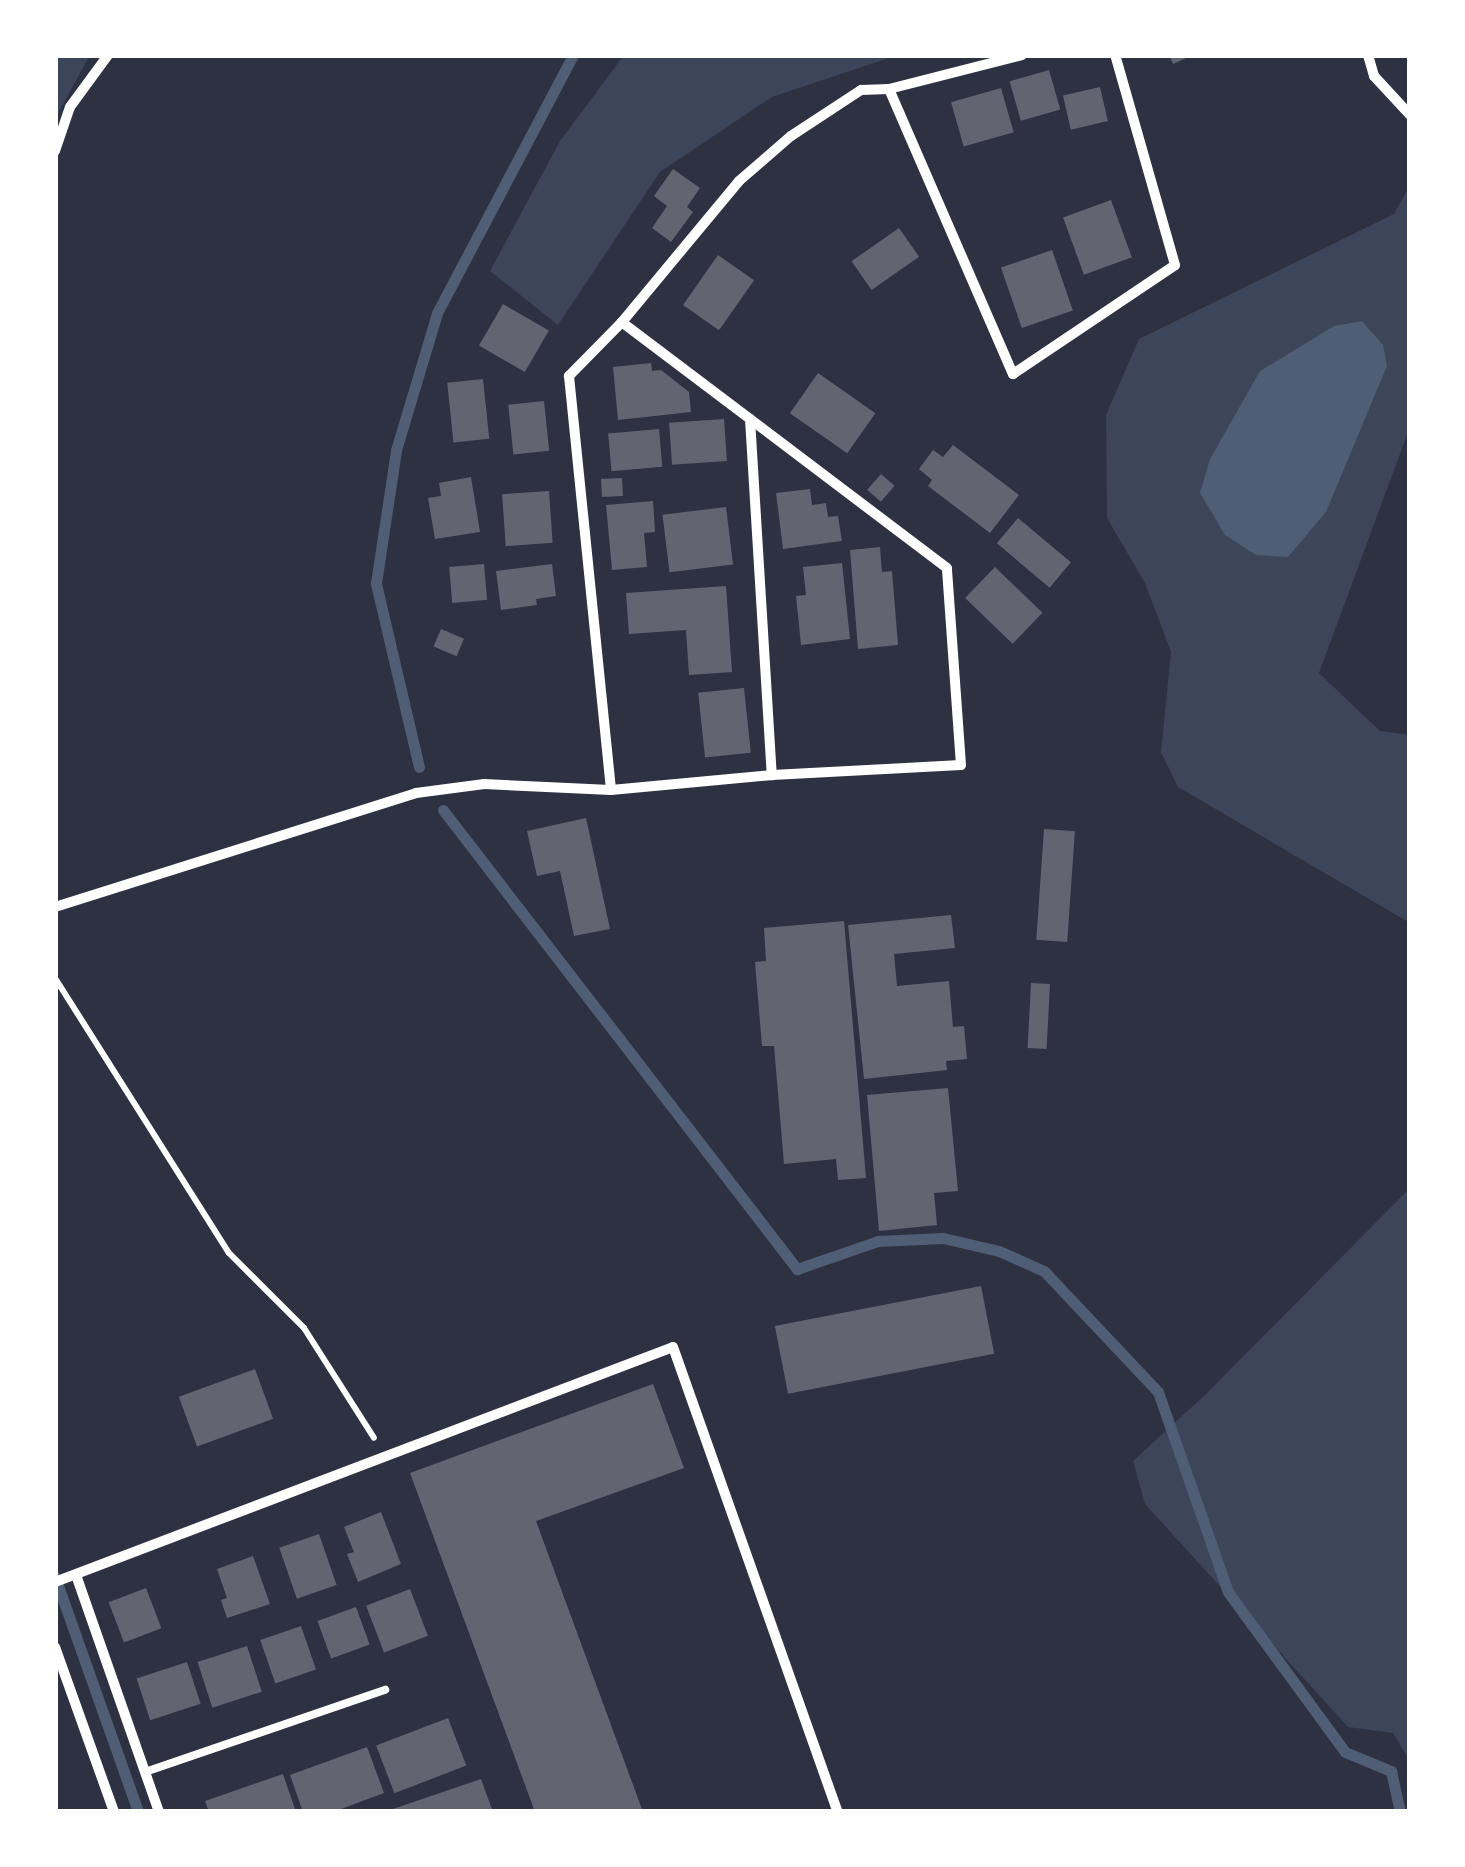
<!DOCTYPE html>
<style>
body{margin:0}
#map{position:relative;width:1465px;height:1867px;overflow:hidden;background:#2d3142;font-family:"Space Grotesk",sans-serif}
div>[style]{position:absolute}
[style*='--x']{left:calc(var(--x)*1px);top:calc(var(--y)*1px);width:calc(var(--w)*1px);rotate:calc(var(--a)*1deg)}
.green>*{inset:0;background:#3c4559}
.water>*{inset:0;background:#4f5d75}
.stream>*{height:11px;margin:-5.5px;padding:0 5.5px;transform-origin:5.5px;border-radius:5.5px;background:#4f5d75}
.building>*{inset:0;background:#626471;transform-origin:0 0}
.path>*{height:6px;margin:-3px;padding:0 3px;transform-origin:3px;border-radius:3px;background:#fff}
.service>*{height:8px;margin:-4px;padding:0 4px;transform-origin:4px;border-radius:4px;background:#fff}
.minor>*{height:10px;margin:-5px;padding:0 5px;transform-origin:5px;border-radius:5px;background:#fff}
span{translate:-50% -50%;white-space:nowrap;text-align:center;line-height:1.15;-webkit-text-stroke:10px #fff;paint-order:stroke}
.frame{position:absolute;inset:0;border:58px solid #fff;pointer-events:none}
</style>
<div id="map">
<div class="green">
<div style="clip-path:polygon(55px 55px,90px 55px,55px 119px)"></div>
<div style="clip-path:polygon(624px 55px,898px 55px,772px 97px,660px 172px,558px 325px,490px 271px,560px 141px)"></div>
<div style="clip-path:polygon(1410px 185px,1410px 427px,1319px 673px,1380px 731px,1410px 735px,1410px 923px,1178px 787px,1161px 752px,1171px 652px,1145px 583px,1107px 518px,1106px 415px,1139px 339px,1394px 214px)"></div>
<div style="clip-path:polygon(1410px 1188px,1410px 1761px,1393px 1733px,1348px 1727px,1145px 1504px,1133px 1461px,1207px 1393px)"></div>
</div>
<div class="water">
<div style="clip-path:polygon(1362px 321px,1383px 345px,1387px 366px,1326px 512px,1288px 557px,1256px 555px,1225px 535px,1200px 493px,1210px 459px,1260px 371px,1334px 326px)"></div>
</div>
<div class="stream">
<div style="--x:419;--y:767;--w:189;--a:-103.2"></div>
<div style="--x:376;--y:583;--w:134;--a:-81.4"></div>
<div style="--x:396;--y:450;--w:143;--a:-73.3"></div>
<div style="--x:437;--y:313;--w:292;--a:-62.2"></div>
<div style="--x:443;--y:810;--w:580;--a:52.36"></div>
<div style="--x:797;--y:1269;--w:86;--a:-19.1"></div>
<div style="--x:878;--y:1241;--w:65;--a:-2.6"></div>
<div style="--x:943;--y:1238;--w:57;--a:13.1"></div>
<div style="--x:999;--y:1251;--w:49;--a:24"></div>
<div style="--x:1044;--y:1271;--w:166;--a:46.7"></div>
<div style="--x:1158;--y:1392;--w:212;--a:70.7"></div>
<div style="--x:1228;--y:1592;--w:198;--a:53.8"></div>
<div style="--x:1345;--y:1752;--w:50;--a:22.4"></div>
<div style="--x:1391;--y:1771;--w:42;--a:77.6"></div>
<div style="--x:55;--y:1577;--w:249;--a:70.5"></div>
</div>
<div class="building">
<div style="clip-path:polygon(1169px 55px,1193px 55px,1173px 64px)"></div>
<div style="left:1049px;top:70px;width:41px;height:41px;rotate:74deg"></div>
<div style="left:1100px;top:87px;width:35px;height:38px;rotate:77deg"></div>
<div style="left:1001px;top:88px;width:46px;height:52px;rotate:74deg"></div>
<div style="clip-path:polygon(673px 169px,700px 188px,687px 207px,693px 212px,671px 242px,652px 228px,667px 206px,654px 196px)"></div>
<div style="left:1111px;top:200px;width:61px;height:51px;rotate:70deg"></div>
<div style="left:899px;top:228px;width:35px;height:58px;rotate:55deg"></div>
<div style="left:1052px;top:250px;width:64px;height:54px;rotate:71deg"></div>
<div style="left:718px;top:255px;width:44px;height:61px;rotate:35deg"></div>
<div style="left:503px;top:304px;width:53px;height:48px;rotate:30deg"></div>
<div style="clip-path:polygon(651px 363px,652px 371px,661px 370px,689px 392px,691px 412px,618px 420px,613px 367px)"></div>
<div style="left:818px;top:373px;width:70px;height:49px;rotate:35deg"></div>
<div style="left:483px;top:379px;width:60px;height:36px;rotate:84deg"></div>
<div style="left:544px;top:401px;width:50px;height:36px;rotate:84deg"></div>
<div style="left:724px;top:419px;width:42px;height:55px;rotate:86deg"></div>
<div style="left:659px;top:429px;width:38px;height:51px;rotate:85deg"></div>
<div style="clip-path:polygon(953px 445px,1019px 495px,990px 533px,928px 486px,932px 480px,919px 469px,933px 450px,943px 457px)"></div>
<div style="left:881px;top:474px;width:18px;height:21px;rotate:41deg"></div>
<div style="clip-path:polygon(471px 477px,480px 532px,435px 539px,428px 498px,441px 496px,439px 483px)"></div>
<div style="left:622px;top:478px;width:18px;height:21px;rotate:87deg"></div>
<div style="clip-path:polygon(810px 489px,812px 505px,826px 503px,828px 517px,838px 516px,842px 541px,783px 549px,776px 493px)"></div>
<div style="left:549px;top:491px;width:52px;height:47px;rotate:86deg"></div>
<div style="clip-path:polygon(653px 501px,655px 532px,644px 533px,647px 567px,612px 570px,606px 505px)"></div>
<div style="left:726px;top:507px;width:58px;height:64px;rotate:83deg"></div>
<div style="left:1018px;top:518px;width:69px;height:33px;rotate:40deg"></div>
<div style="clip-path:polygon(880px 547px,882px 572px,892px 571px,898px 645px,858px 649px,850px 550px)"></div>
<div style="clip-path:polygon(842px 563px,850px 639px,801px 645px,796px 596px,806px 595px,803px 567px)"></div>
<div style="left:484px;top:564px;width:36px;height:35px;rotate:85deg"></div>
<div style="clip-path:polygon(552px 564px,556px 596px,536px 599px,537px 605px,501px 610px,496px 571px)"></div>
<div style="left:995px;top:567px;width:66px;height:43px;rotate:44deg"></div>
<div style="clip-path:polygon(726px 586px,732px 672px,689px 675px,686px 630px,629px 634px,626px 593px)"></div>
<div style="left:441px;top:629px;width:25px;height:19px;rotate:23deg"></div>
<div style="left:744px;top:688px;width:65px;height:46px;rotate:84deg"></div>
<div style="clip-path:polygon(586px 818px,610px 929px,574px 936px,560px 871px,537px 876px,527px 831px)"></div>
<div style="left:1044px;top:829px;width:31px;height:111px;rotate:4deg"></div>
<div style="clip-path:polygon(951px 915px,955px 948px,894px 954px,897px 986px,949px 981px,953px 1027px,964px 1026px,967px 1059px,946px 1061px,947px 1070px,864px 1079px,848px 925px)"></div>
<div style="clip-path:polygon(844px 921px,866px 1178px,838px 1180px,836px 1159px,784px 1164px,774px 1046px,762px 1046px,755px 962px,766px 961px,764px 928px)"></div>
<div style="left:1031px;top:983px;width:19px;height:65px;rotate:3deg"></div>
<div style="clip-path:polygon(948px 1088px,958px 1191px,934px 1193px,937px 1225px,879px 1231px,867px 1095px)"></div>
<div style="left:981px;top:1286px;width:69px;height:210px;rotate:79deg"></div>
<div style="left:255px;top:1369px;width:53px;height:81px;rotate:70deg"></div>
<div style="clip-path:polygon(653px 1384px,684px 1468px,536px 1521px,643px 1812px,535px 1812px,410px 1473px)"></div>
<div style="clip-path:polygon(381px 1512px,401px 1564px,358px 1582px,347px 1554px,354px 1552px,344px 1527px)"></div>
<div style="left:319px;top:1534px;width:54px;height:42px;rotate:71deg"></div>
<div style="clip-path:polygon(253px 1556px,270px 1604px,227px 1618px,221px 1600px,227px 1598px,217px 1569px)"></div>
<div style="left:146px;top:1588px;width:43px;height:40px;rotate:69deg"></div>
<div style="left:410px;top:1589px;width:50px;height:47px;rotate:69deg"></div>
<div style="left:356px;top:1607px;width:40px;height:41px;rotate:70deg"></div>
<div style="left:301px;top:1626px;width:46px;height:43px;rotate:71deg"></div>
<div style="left:247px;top:1646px;width:48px;height:52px;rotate:72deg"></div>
<div style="left:187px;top:1662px;width:44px;height:53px;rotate:72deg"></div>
<div style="left:448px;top:1718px;width:51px;height:77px;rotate:69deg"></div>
<div style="clip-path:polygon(367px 1747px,384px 1793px,333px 1812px,303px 1812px,290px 1775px)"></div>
<div style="clip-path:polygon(283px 1774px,296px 1812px,209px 1812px,205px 1801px)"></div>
<div style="clip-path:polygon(481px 1779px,493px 1812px,387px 1812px,387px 1811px)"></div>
</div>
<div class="path">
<div style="--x:55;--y:978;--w:325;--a:57.7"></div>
<div style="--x:229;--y:1253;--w:106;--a:45"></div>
<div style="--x:304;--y:1328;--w:130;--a:57.5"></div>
</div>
<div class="service">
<div style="--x:145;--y:1772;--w:254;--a:-18.9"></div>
</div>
<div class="minor">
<div style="--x:1368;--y:55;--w:22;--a:74"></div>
<div style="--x:1374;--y:76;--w:53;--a:47.3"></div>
<div style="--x:889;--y:89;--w:311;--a:66.5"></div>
<div style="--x:1013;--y:374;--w:195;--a:-33.9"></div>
<div style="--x:1175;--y:265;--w:218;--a:-105.9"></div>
<div style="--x:55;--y:151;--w:46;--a:-71.2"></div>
<div style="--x:70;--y:107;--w:64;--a:-53.8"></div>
<div style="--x:622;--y:322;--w:183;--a:-50.3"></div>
<div style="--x:739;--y:181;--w:69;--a:-40.9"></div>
<div style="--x:791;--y:136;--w:84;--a:-33.3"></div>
<div style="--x:861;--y:90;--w:28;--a:-2"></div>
<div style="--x:889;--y:89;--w:137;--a:-14.3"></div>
<div style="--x:750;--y:419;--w:357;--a:86.5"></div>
<div style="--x:55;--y:907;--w:379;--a:-17.5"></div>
<div style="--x:416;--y:793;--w:69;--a:-7.5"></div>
<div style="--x:484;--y:784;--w:127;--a:2.7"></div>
<div style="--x:611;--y:790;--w:162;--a:-5.3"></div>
<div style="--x:772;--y:775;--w:189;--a:-3"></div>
<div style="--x:961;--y:765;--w:197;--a:-94.1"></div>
<div style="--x:947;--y:568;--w:408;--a:-142.9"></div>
<div style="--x:622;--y:322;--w:76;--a:134.5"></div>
<div style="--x:569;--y:376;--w:416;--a:84.2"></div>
<div style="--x:76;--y:1575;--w:251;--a:70.7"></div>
<div style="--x:55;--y:1582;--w:661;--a:-20.82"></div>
<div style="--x:673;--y:1347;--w:493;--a:70.5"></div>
<div style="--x:55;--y:1647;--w:175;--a:70.3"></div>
</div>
<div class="frame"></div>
</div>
